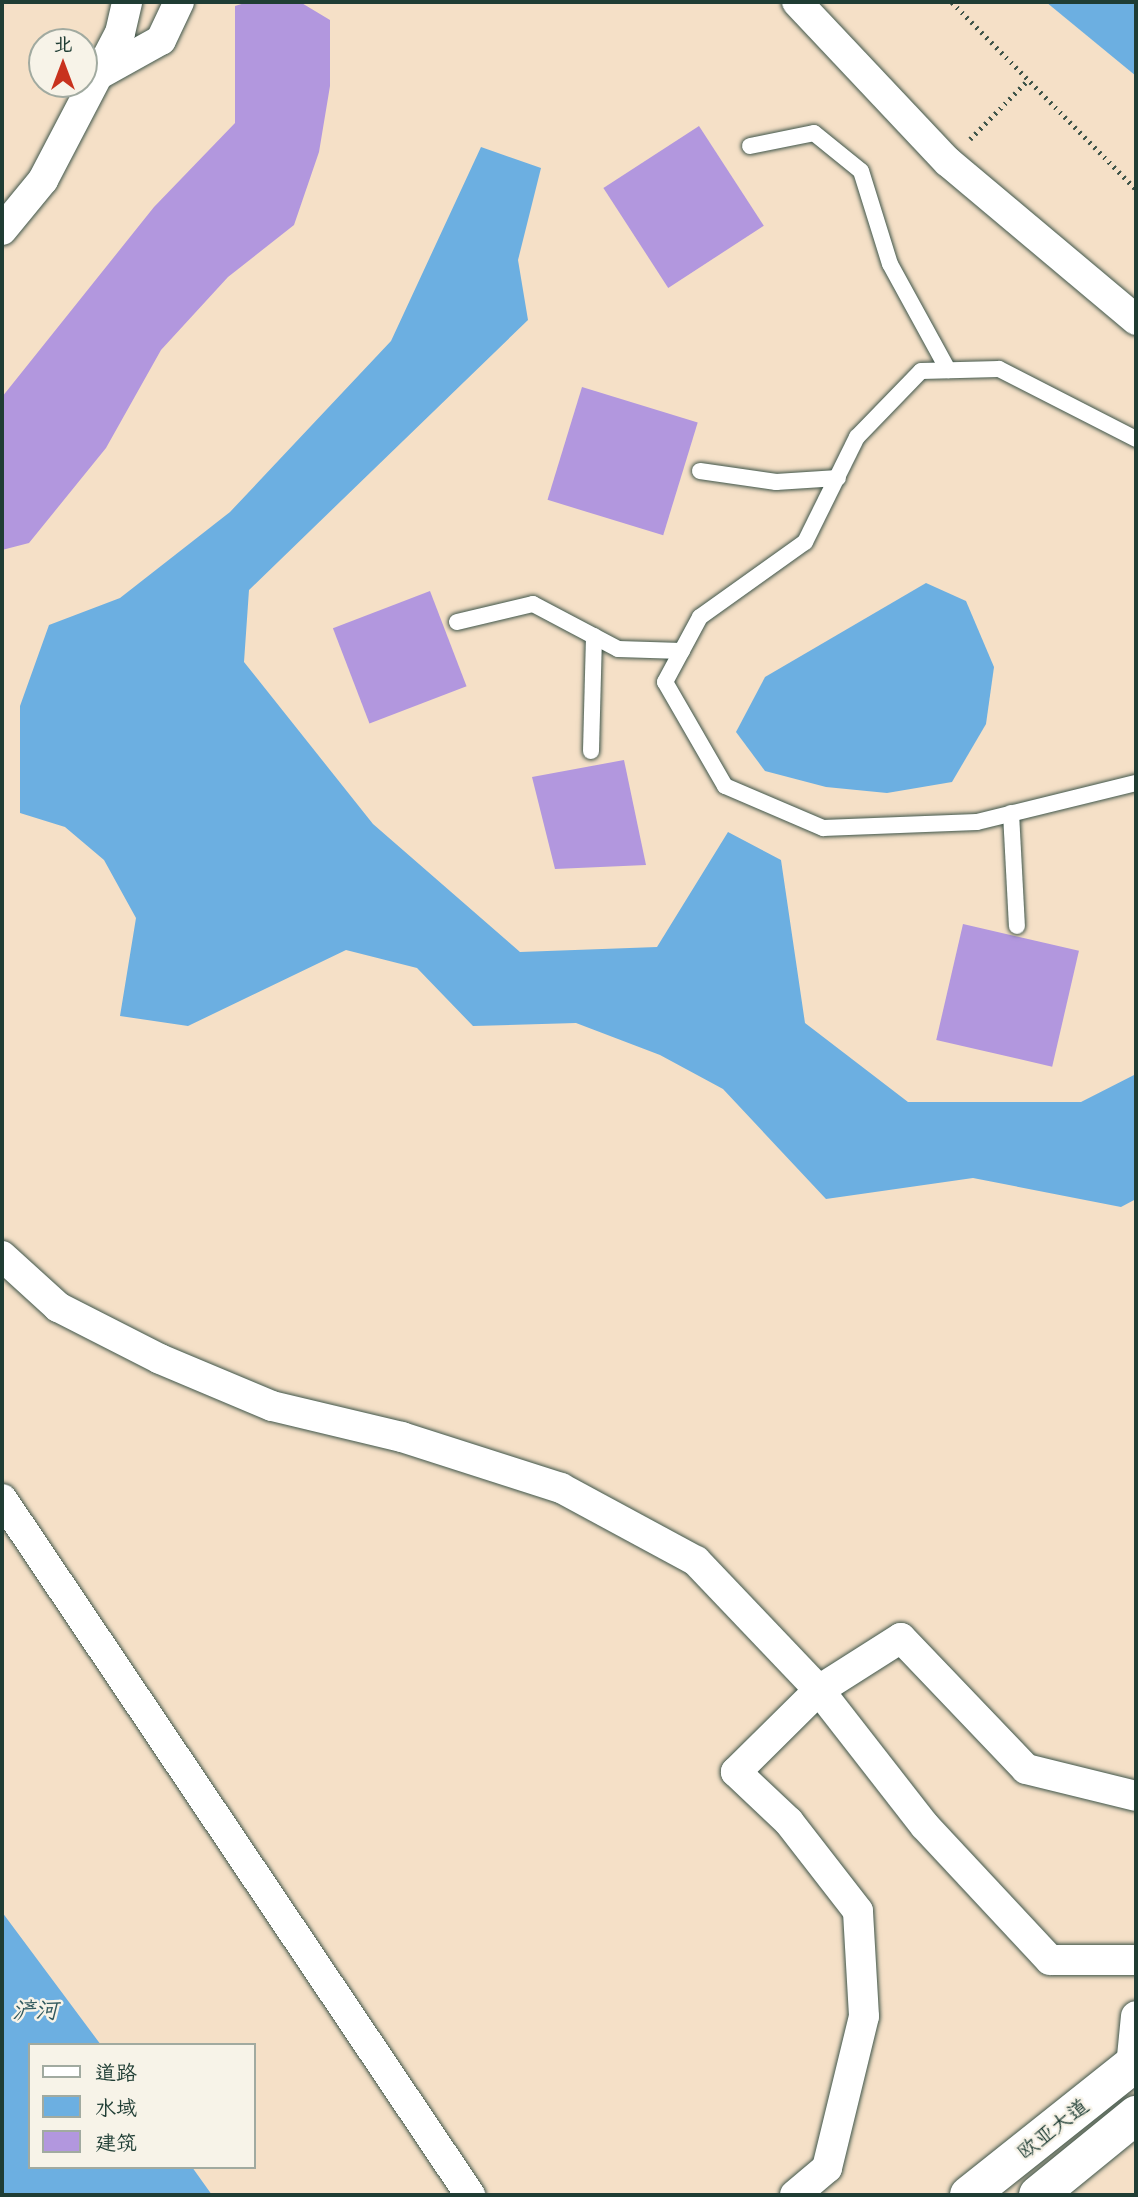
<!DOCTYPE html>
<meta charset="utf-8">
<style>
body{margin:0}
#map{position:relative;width:1138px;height:2197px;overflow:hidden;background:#f5e0c7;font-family:Delius,"LXGW WenKai TC",sans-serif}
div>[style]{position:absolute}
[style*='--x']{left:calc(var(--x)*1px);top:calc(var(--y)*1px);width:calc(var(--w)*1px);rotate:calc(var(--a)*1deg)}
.water>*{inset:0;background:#6cafe1}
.building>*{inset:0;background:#b297de;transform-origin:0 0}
.path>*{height:4.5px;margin-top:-2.25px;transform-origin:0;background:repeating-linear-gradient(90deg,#3f554a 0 2px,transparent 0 7px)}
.roads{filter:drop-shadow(0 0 2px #3f554a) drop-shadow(0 0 2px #3f554a)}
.service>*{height:16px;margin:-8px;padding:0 8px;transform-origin:8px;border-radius:8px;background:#fff}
.minor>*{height:30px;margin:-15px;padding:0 15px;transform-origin:15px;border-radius:15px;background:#fff}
.primary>*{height:38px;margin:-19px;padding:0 19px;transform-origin:19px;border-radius:19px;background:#fff}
span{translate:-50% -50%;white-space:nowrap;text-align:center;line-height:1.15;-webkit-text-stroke:5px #f7f3e8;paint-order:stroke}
.street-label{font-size:21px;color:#1f3d34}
.water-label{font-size:23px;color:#325a5f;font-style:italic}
.frame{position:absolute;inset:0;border:4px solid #1f3d34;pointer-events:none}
.legend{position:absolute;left:28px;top:2043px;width:228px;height:126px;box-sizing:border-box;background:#f7f3e8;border:2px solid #a1aaa0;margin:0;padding:9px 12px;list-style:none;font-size:21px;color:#1f3d34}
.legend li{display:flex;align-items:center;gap:14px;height:35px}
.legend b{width:35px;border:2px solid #a1aaa0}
.north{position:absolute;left:28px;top:28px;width:70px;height:70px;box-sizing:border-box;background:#f7f3e8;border:2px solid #a1aaa0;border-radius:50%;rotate:0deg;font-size:19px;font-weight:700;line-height:28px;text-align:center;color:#1f3d34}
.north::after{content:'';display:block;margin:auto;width:24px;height:32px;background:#c8321e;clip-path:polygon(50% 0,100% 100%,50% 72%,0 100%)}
</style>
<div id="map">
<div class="water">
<div style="clip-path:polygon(1046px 2px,1136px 2px,1136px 76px)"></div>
<div style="clip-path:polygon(481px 147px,541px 168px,518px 260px,528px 320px,249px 590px,244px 662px,373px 824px,520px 952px,657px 947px,728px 832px,781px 860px,805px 1023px,908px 1102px,1081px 1102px,1136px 1074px,1136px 1199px,1121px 1207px,973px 1178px,826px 1199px,723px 1089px,660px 1055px,576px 1023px,473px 1026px,417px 968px,346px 950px,188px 1026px,120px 1016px,136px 918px,104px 860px,65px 827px,20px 813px,20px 706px,49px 625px,120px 598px,230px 512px,391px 341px)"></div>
<div style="clip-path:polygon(926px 583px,966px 601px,994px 667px,986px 724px,952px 782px,887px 793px,826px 787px,765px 771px,736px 732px,765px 677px)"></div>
<div style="clip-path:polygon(2px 1912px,101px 2045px,30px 2045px,30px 2167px,192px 2167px,212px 2195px,2px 2195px)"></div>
</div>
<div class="building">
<div style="clip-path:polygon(248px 2px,300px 2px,330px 20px,330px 86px,319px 152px,294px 225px,228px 277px,161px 350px,106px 448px,29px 543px,2px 550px,2px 397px,154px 207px,235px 123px,235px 6px)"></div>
<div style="left:699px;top:126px;width:119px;height:114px;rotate:57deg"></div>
<div style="left:582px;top:387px;width:121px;height:118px;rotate:17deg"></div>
<div style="left:430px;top:591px;width:102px;height:104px;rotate:69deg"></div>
<div style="clip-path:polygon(624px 760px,646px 865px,555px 869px,532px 777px)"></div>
<div style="left:963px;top:924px;width:119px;height:119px;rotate:13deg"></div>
</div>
<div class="path">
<div style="--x:952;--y:2;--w:262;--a:45.5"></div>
<div style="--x:970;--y:139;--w:83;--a:-45.5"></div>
</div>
<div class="roads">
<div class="service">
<div style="--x:750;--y:146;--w:65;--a:-11.5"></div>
<div style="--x:814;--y:133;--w:60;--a:39"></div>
<div style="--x:861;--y:171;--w:97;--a:72.7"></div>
<div style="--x:890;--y:264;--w:121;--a:61.3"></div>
<div style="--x:1136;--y:439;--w:154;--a:-152.9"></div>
<div style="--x:999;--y:369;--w:78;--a:178.5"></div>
<div style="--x:921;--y:371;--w:92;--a:134.1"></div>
<div style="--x:857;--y:437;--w:117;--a:116.3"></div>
<div style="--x:805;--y:542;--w:129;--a:144.5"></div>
<div style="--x:700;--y:617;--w:74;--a:118.3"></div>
<div style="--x:665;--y:682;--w:120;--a:60"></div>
<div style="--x:725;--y:786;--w:107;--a:23.2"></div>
<div style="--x:823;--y:828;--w:154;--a:-2.2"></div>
<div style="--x:977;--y:822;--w:164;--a:-13.8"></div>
<div style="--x:700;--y:471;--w:77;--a:8.2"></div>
<div style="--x:776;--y:482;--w:62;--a:-3.7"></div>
<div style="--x:457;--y:622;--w:78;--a:-13.3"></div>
<div style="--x:533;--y:604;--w:96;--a:27.9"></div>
<div style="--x:618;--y:649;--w:64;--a:1.8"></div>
<div style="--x:591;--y:751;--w:115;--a:-88.5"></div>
<div style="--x:1011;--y:813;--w:113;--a:87"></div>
</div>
<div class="minor">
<div style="--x:797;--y:2;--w:220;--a:46.7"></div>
<div style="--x:948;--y:162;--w:246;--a:40"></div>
<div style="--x:98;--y:75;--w:72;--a:-29.1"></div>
<div style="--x:161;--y:40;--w:42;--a:-64.7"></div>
<div style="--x:2;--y:230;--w:65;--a:-50.6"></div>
<div style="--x:43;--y:180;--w:166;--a:-62.4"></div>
<div style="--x:120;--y:33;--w:32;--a:-77"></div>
<div style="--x:2;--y:1256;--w:76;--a:42.3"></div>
<div style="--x:58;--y:1307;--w:114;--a:27"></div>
<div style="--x:160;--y:1359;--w:121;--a:22.8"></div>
<div style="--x:272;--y:1406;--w:134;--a:13.4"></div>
<div style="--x:402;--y:1437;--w:167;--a:17.8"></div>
<div style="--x:561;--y:1488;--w:153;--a:28.4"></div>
<div style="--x:696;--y:1561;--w:178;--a:46.4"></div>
<div style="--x:819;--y:1690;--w:172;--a:52.1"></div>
<div style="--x:925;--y:1826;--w:183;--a:47"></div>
<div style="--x:1050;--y:1960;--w:86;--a:0"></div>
<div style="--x:2;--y:1499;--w:839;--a:56.08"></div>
<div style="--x:1131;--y:2067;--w:51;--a:-84.4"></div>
<div style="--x:795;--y:2195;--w:42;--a:-40.2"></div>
<div style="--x:827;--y:2168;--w:156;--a:-76.3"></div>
<div style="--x:864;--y:2016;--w:105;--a:-93.3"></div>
<div style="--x:858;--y:1911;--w:113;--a:-127.8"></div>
<div style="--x:789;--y:1822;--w:73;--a:-136.7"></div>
<div style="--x:736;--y:1772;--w:117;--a:-44.7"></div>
<div style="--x:819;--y:1690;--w:97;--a:-32.4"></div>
<div style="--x:901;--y:1638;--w:181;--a:46.3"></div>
<div style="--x:1026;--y:1769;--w:113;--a:13.8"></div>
</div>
<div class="primary">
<div style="--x:969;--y:2195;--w:213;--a:-38.5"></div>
<div style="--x:1038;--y:2195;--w:127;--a:-39.2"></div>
</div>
</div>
<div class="street-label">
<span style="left:1053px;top:2129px;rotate:-38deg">欧亚大道</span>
</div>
<div class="water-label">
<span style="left:35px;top:2010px">浐河</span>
</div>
<div class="frame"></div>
<ul class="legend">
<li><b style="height:9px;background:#fff"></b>道路</li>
<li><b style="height:19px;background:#6cafe1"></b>水域</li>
<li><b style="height:19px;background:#b297de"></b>建筑</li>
</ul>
<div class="north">北</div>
</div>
